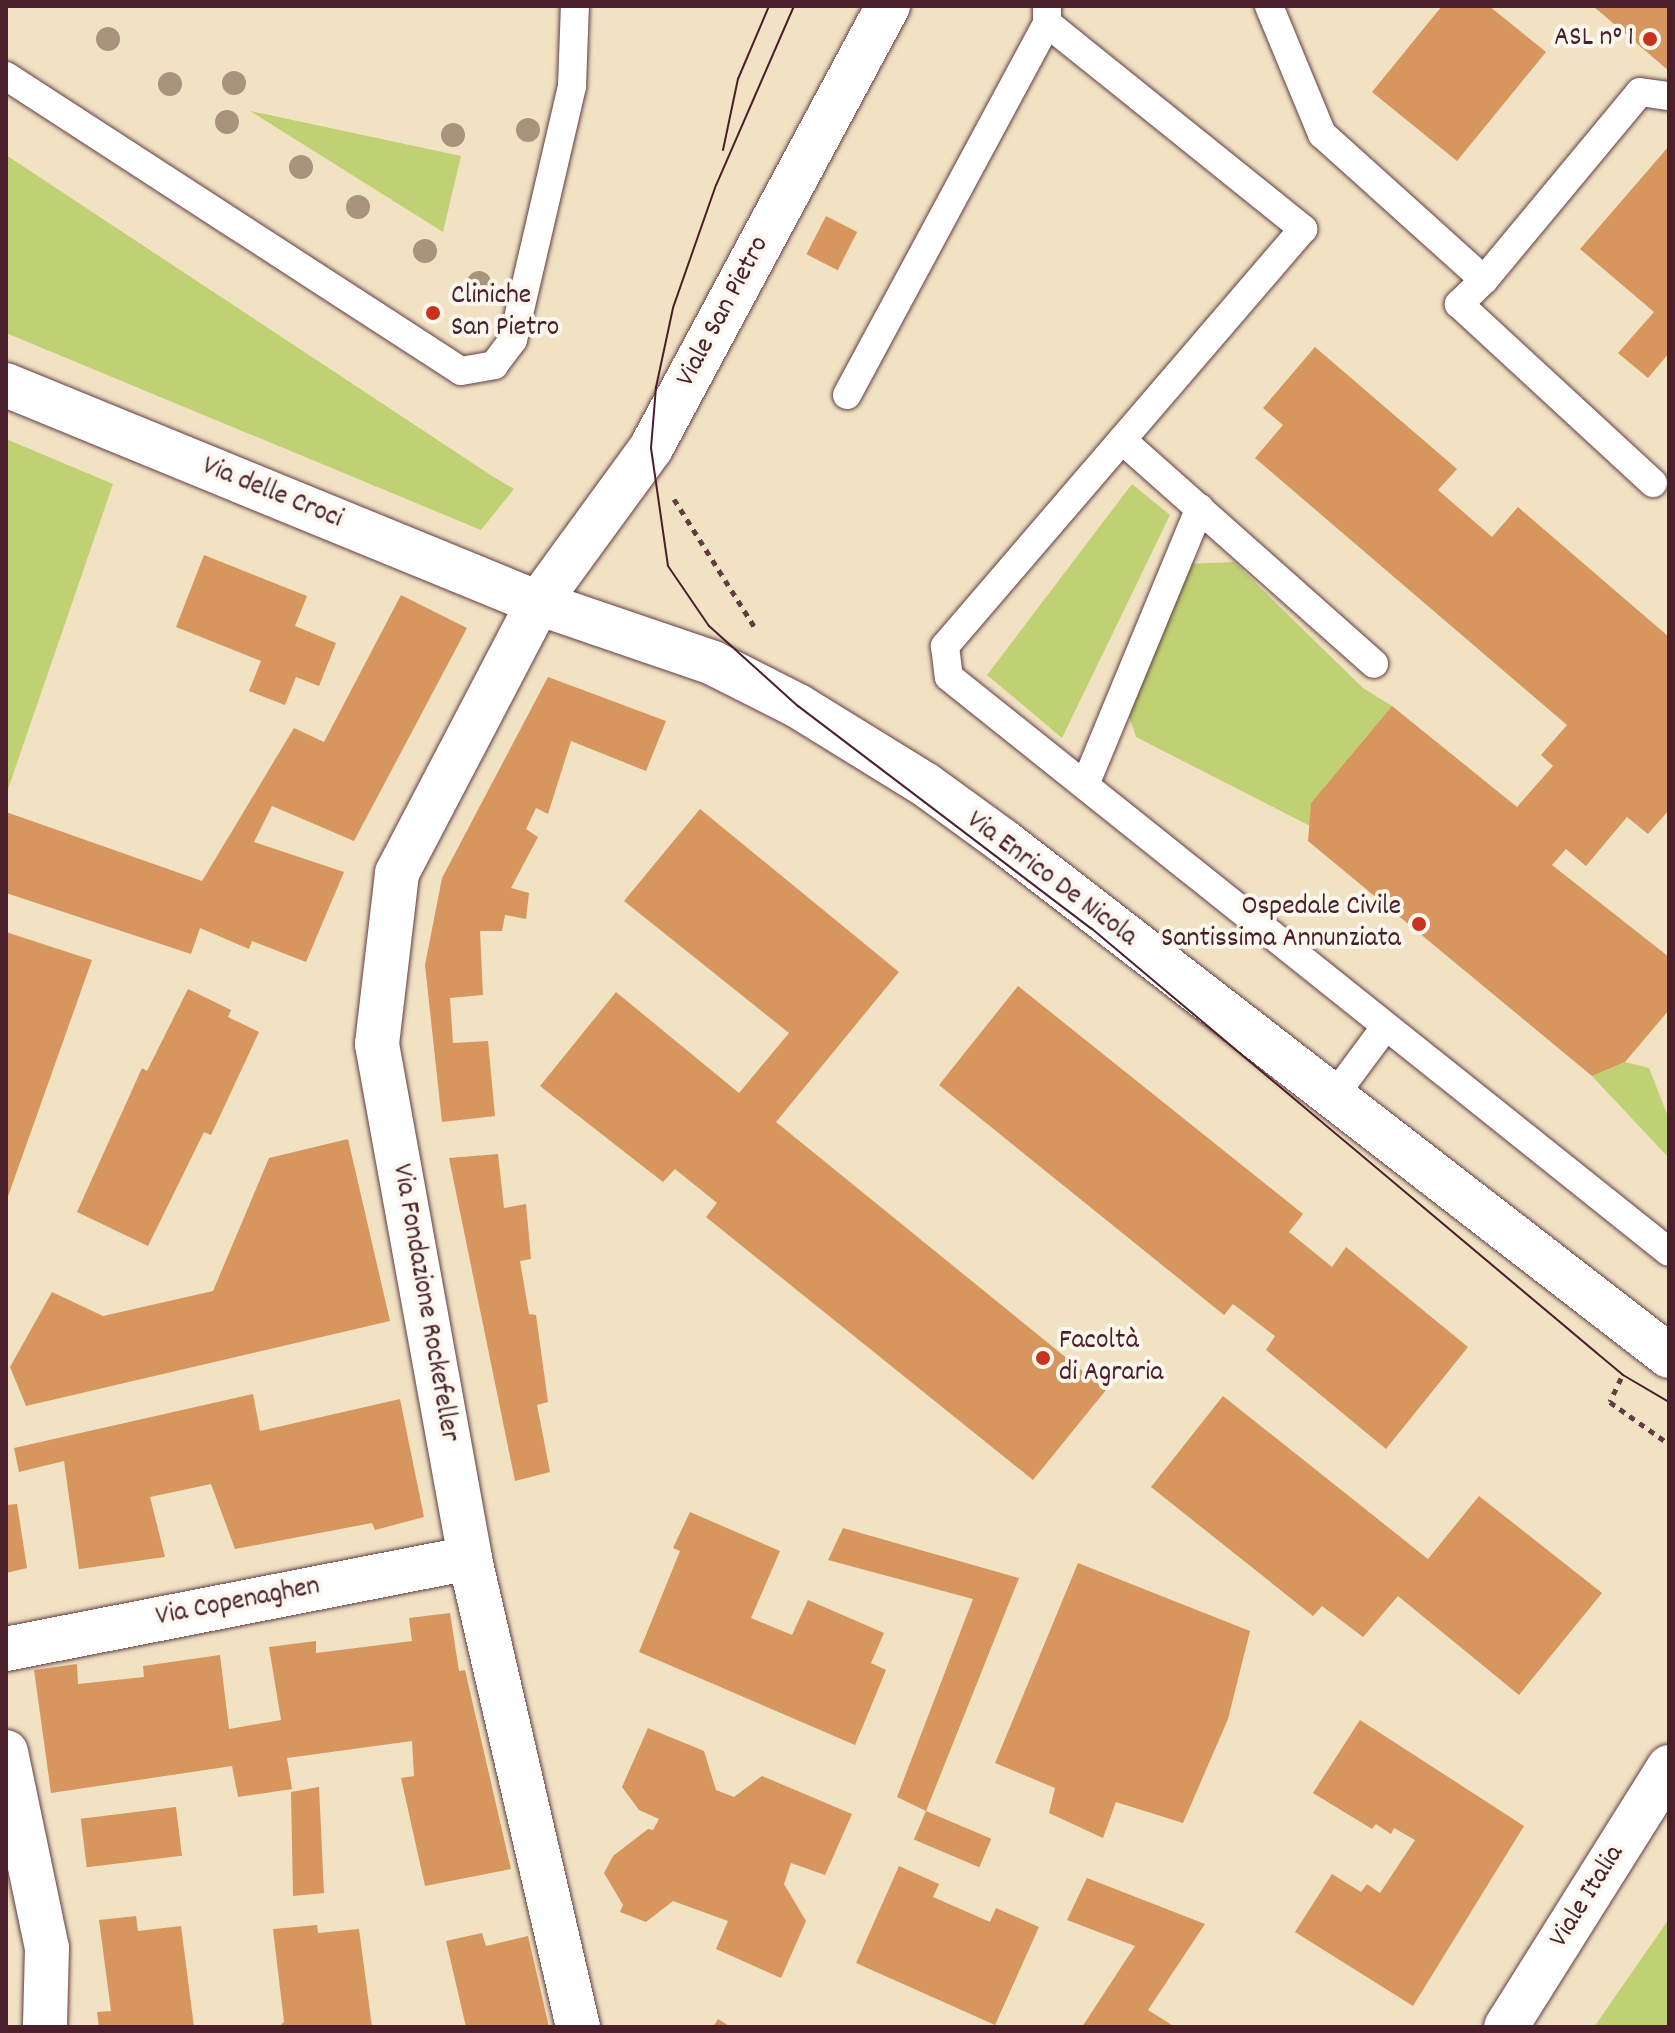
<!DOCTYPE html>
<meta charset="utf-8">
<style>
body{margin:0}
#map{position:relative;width:1675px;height:2033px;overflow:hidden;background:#f1e2c3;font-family:Dekko,sans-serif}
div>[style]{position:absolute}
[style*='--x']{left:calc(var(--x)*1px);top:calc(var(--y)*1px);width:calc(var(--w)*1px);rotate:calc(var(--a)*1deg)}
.green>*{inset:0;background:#c0d173}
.building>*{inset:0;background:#d6965e;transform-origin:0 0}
.path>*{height:5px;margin-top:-2.5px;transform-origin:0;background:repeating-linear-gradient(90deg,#633c42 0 6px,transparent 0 12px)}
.roads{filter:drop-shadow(0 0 2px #633c42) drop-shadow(0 0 2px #633c42)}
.lane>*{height:28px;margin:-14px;padding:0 14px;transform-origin:14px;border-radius:14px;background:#fff}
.street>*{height:44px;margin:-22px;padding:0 22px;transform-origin:22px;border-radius:22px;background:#fff}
.secondary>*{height:44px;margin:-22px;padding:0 22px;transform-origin:22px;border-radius:22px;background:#fff}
.tram>*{height:2px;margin:-1px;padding:0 1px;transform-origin:1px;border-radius:1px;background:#4a1f2b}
.trees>*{width:24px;height:24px;margin:-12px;border-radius:50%;background:#a8947c}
.dots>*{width:22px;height:22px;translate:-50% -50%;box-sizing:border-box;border:4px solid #fbf7ec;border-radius:50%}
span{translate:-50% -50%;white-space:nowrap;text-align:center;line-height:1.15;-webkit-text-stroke:8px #fbf7ec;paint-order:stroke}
.poi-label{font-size:28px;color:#4a1f2b}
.right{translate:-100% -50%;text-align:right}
.left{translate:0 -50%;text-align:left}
.street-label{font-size:28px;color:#4a1f2b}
.frame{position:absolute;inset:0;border:8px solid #4a1f2b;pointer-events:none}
</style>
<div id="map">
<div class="green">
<div style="clip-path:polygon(250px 111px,461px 156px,443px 232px)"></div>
<div style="clip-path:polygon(6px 155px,492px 476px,514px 489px,481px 530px,6px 333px)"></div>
<div style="clip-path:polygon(6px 439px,113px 484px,6px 795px)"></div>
<div style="clip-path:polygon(1132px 484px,1170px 515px,1062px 738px,987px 675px)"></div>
<div style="clip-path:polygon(1234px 562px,1363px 688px,1392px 706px,1311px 803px,1310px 826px,1136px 737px,1129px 716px,1188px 564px)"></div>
<div style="clip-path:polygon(1625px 1062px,1649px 1068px,1669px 1119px,1669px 1158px,1592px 1076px)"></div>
<div style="clip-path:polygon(1669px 1919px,1669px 2027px,1594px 2027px)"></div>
</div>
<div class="building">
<div style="clip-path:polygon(1442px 6px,1489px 6px,1546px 52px,1457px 161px,1372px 92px)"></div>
<div style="clip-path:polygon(1593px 6px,1669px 6px,1669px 71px)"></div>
<div style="clip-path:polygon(1669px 146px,1669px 353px,1648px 378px,1618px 353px,1654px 312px,1580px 249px)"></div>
<div style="left:826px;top:216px;width:35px;height:43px;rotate:27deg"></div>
<div style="clip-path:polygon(1315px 347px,1457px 469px,1438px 490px,1492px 537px,1518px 507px,1669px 637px,1669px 810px,1648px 834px,1627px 817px,1586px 866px,1566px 849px,1552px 865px,1669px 957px,1669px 1010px,1625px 1062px,1592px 1076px,1308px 841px,1311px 803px,1392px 706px,1517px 807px,1553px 766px,1541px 755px,1567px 725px,1255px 458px,1283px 425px,1263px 408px)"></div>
<div style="clip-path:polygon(204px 555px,307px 596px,295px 626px,336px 643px,319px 686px,296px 677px,285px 705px,249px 691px,261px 661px,176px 627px)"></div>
<div style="clip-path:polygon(401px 595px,467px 628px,354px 841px,272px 806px,254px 842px,344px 872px,306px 962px,252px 941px,249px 949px,200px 928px,191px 954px,6px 893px,6px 812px,202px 881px,294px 728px,324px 742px)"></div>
<div style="clip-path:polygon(548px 677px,666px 721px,646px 771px,571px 741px,548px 814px,536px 808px,526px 829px,538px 837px,511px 888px,529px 893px,526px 919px,505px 915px,502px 931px,480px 931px,483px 995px,450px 998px,453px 1043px,488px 1041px,495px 1116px,442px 1122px,425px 965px,442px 878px)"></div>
<div style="clip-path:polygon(700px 809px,899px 972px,776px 1122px,1106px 1390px,1033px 1480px,706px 1217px,717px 1203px,675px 1169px,663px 1182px,540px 1086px,616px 992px,739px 1093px,789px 1033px,624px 901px)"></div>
<div style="clip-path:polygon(6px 932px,92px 960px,6px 1202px)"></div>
<div style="clip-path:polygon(1018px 986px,1303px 1214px,1289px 1232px,1332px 1267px,1346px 1247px,1468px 1347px,1386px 1449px,1266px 1350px,1275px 1336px,1233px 1304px,1224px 1315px,939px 1085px)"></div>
<div style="clip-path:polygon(188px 989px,231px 1010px,228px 1017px,259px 1032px,211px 1135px,204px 1132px,148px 1246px,77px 1212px,142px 1068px,147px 1071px)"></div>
<div style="clip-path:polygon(348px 1139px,390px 1321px,26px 1406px,10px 1367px,52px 1292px,103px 1316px,213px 1291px,269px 1158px)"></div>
<div style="clip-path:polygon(498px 1154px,504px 1208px,526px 1204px,531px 1259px,520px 1261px,529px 1314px,536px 1315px,548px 1402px,537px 1405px,550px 1472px,515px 1481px,449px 1158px)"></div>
<div style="clip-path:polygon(253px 1394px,260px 1431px,400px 1399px,424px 1517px,375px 1530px,372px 1523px,235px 1549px,211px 1484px,150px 1497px,165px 1557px,79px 1569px,64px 1461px,19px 1472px,14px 1448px)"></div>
<div style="clip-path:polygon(1223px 1396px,1428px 1559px,1479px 1496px,1602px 1593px,1519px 1695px,1398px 1596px,1363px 1637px,1322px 1606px,1313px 1616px,1151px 1487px)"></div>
<div style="clip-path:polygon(17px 1504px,27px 1568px,6px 1573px,6px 1505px)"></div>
<div style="clip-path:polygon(690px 1512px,780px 1551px,751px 1618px,792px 1635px,808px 1600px,884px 1633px,871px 1663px,886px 1670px,855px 1745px,639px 1652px,680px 1551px,673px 1548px)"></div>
<div style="clip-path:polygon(843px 1528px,1019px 1578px,926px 1811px,897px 1797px,973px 1599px,828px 1560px)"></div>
<div style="clip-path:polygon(1078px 1563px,1250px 1631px,1228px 1719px,1183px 1823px,1116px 1802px,1103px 1838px,1049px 1813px,1055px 1788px,995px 1763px)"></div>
<div style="clip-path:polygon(450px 1613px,459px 1671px,465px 1670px,511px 1869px,425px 1886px,401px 1778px,414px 1776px,412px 1741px,287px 1758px,292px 1789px,238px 1797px,232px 1766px,51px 1793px,34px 1670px,77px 1664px,78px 1684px,144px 1677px,143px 1666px,220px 1655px,229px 1729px,281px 1720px,269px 1647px,316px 1641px,316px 1653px,412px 1641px,409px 1618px)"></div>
<div style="clip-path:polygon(1360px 1720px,1524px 1826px,1413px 2006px,1295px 1932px,1332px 1874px,1361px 1892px,1367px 1884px,1380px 1893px,1415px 1840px,1394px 1828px,1391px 1834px,1376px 1824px,1372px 1829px,1313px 1793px)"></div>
<div style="clip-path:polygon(648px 1728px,704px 1751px,716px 1790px,734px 1797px,762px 1776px,852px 1814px,825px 1875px,791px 1863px,784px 1884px,806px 1921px,781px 1978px,716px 1949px,728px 1921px,673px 1901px,646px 1922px,620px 1912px,623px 1905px,604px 1873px,613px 1856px,648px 1829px,653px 1830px,659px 1819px,639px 1810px,622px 1787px)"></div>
<div style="clip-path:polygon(319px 1787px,324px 1893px,293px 1896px,291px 1792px)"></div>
<div style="left:176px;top:1807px;width:49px;height:96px;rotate:83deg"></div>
<div style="left:926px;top:1811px;width:71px;height:31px;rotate:23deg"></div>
<div style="clip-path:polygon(899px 1866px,939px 1884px,933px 1897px,990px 1922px,996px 1908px,1039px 1927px,995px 2025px,856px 1963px)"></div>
<div style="clip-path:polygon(1087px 1878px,1205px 1924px,1148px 2010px,1175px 2027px,1082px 2027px,1135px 1946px,1067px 1920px)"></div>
<div style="clip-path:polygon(136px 1916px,138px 1931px,181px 1926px,194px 2027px,99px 2027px,97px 2012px,111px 2011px,99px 1920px)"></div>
<div style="clip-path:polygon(317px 1925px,318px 1933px,359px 1929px,372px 2027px,278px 2027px,284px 2022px,273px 1929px)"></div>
<div style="clip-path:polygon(482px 1933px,486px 1946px,528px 1936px,549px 2027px,466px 2027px,446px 1941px)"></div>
<div style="clip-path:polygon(718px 2019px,731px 2027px,713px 2027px)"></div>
</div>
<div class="path">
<div style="--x:674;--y:499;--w:154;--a:57.8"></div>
<div style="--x:1621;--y:1378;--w:26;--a:115"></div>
<div style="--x:1610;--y:1402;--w:72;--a:35.4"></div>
</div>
<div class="roads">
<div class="lane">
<div style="--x:1269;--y:6;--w:139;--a:67.5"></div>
<div style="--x:1322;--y:134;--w:218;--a:42"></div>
<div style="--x:1484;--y:280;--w:244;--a:-50.3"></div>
<div style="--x:1640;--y:92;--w:29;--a:8"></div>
<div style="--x:1047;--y:23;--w:329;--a:38.8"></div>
<div style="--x:1303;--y:229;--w:550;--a:130.65"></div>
<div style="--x:945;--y:646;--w:31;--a:83"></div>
<div style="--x:949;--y:677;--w:921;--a:38.61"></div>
<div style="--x:6;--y:76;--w:542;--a:32.96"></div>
<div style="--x:461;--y:371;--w:34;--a:-10"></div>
<div style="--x:494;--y:365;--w:31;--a:-53"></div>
<div style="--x:513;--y:340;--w:261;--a:-76.9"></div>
<div style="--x:572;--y:86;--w:80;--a:-87.9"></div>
<div style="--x:1484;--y:280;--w:35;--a:136"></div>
<div style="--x:1459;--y:304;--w:264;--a:42.7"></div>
<div style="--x:847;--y:395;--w:422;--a:-61.7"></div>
<div style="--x:1047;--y:23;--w:16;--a:-90"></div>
<div style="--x:1122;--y:440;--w:337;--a:41.6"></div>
<div style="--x:1085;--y:785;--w:300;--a:-67.5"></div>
<div style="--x:1334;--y:1096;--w:87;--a:-53.4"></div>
</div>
<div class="street">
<div style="--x:6;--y:385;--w:575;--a:22.28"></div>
<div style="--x:538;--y:603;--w:185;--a:18.9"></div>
<div style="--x:713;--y:663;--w:95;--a:26.8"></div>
<div style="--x:798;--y:706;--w:150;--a:31.7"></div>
<div style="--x:926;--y:785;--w:95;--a:36"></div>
<div style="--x:1003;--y:841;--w:842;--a:37.71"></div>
<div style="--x:6;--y:1649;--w:473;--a:-11.1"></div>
<div style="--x:6;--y:1752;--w:200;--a:78.2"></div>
<div style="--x:47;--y:1948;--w:79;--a:91.5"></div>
<div style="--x:578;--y:2027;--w:481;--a:-103"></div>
<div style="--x:470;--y:1558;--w:522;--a:-100.26"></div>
<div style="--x:377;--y:1044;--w:172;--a:-83.3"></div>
<div style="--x:397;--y:873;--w:305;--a:-62.4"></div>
<div style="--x:538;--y:603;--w:192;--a:-53.9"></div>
<div style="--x:651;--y:448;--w:502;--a:-61.8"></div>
</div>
<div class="secondary">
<div style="--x:1506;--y:2027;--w:307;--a:-57.9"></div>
</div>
</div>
<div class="tram">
<div style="--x:794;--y:6;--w:195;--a:113.5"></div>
<div style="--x:716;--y:185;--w:130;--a:109.3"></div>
<div style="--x:673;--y:308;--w:81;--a:102.1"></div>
<div style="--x:656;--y:387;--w:61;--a:94.7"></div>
<div style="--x:651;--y:448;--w:119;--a:81.8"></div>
<div style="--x:668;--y:566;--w:73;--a:55.7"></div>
<div style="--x:709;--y:626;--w:120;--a:42"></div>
<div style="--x:798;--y:706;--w:368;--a:37.2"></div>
<div style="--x:1091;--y:928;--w:695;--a:40.04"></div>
<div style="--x:1623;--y:1375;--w:53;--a:30.4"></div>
<div style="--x:723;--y:150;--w:73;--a:-78.1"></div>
<div style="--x:738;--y:79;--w:79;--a:-67"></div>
</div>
<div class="trees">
<div style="left:108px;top:39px"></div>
<div style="left:234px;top:83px"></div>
<div style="left:170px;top:84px"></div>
<div style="left:227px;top:122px"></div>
<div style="left:528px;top:130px"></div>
<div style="left:453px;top:135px"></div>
<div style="left:301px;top:167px"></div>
<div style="left:358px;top:207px"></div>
<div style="left:425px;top:251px"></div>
<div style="left:479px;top:283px"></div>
</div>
<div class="dots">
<div style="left:1650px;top:39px;background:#c8321e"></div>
<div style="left:433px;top:313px;background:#c8321e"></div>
<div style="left:1419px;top:924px;background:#c8321e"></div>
<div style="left:1043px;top:1358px;background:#c8321e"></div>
</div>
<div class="poi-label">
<span class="right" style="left:1634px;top:39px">ASL n° 1</span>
<span class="left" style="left:451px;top:313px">Cliniche<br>San Pietro</span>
<span class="right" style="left:1401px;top:924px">Ospedale Civile<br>Santissima Annunziata</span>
<span class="left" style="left:1059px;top:1358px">Facoltà<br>di Agraria</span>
</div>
<div class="street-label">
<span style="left:724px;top:312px;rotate:-62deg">Viale San Pietro</span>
<span style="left:272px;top:494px;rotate:22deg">Via delle Croci</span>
<span style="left:1051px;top:880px;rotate:37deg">Via Enrico De Nicola</span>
<span style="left:424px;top:1303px;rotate:80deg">Via Fondazione Rockefeller</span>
<span style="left:238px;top:1603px;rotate:-11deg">Via Copenaghen</span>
<span style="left:1588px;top:1897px;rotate:-58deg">Viale Italia</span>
</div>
<div class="frame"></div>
</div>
